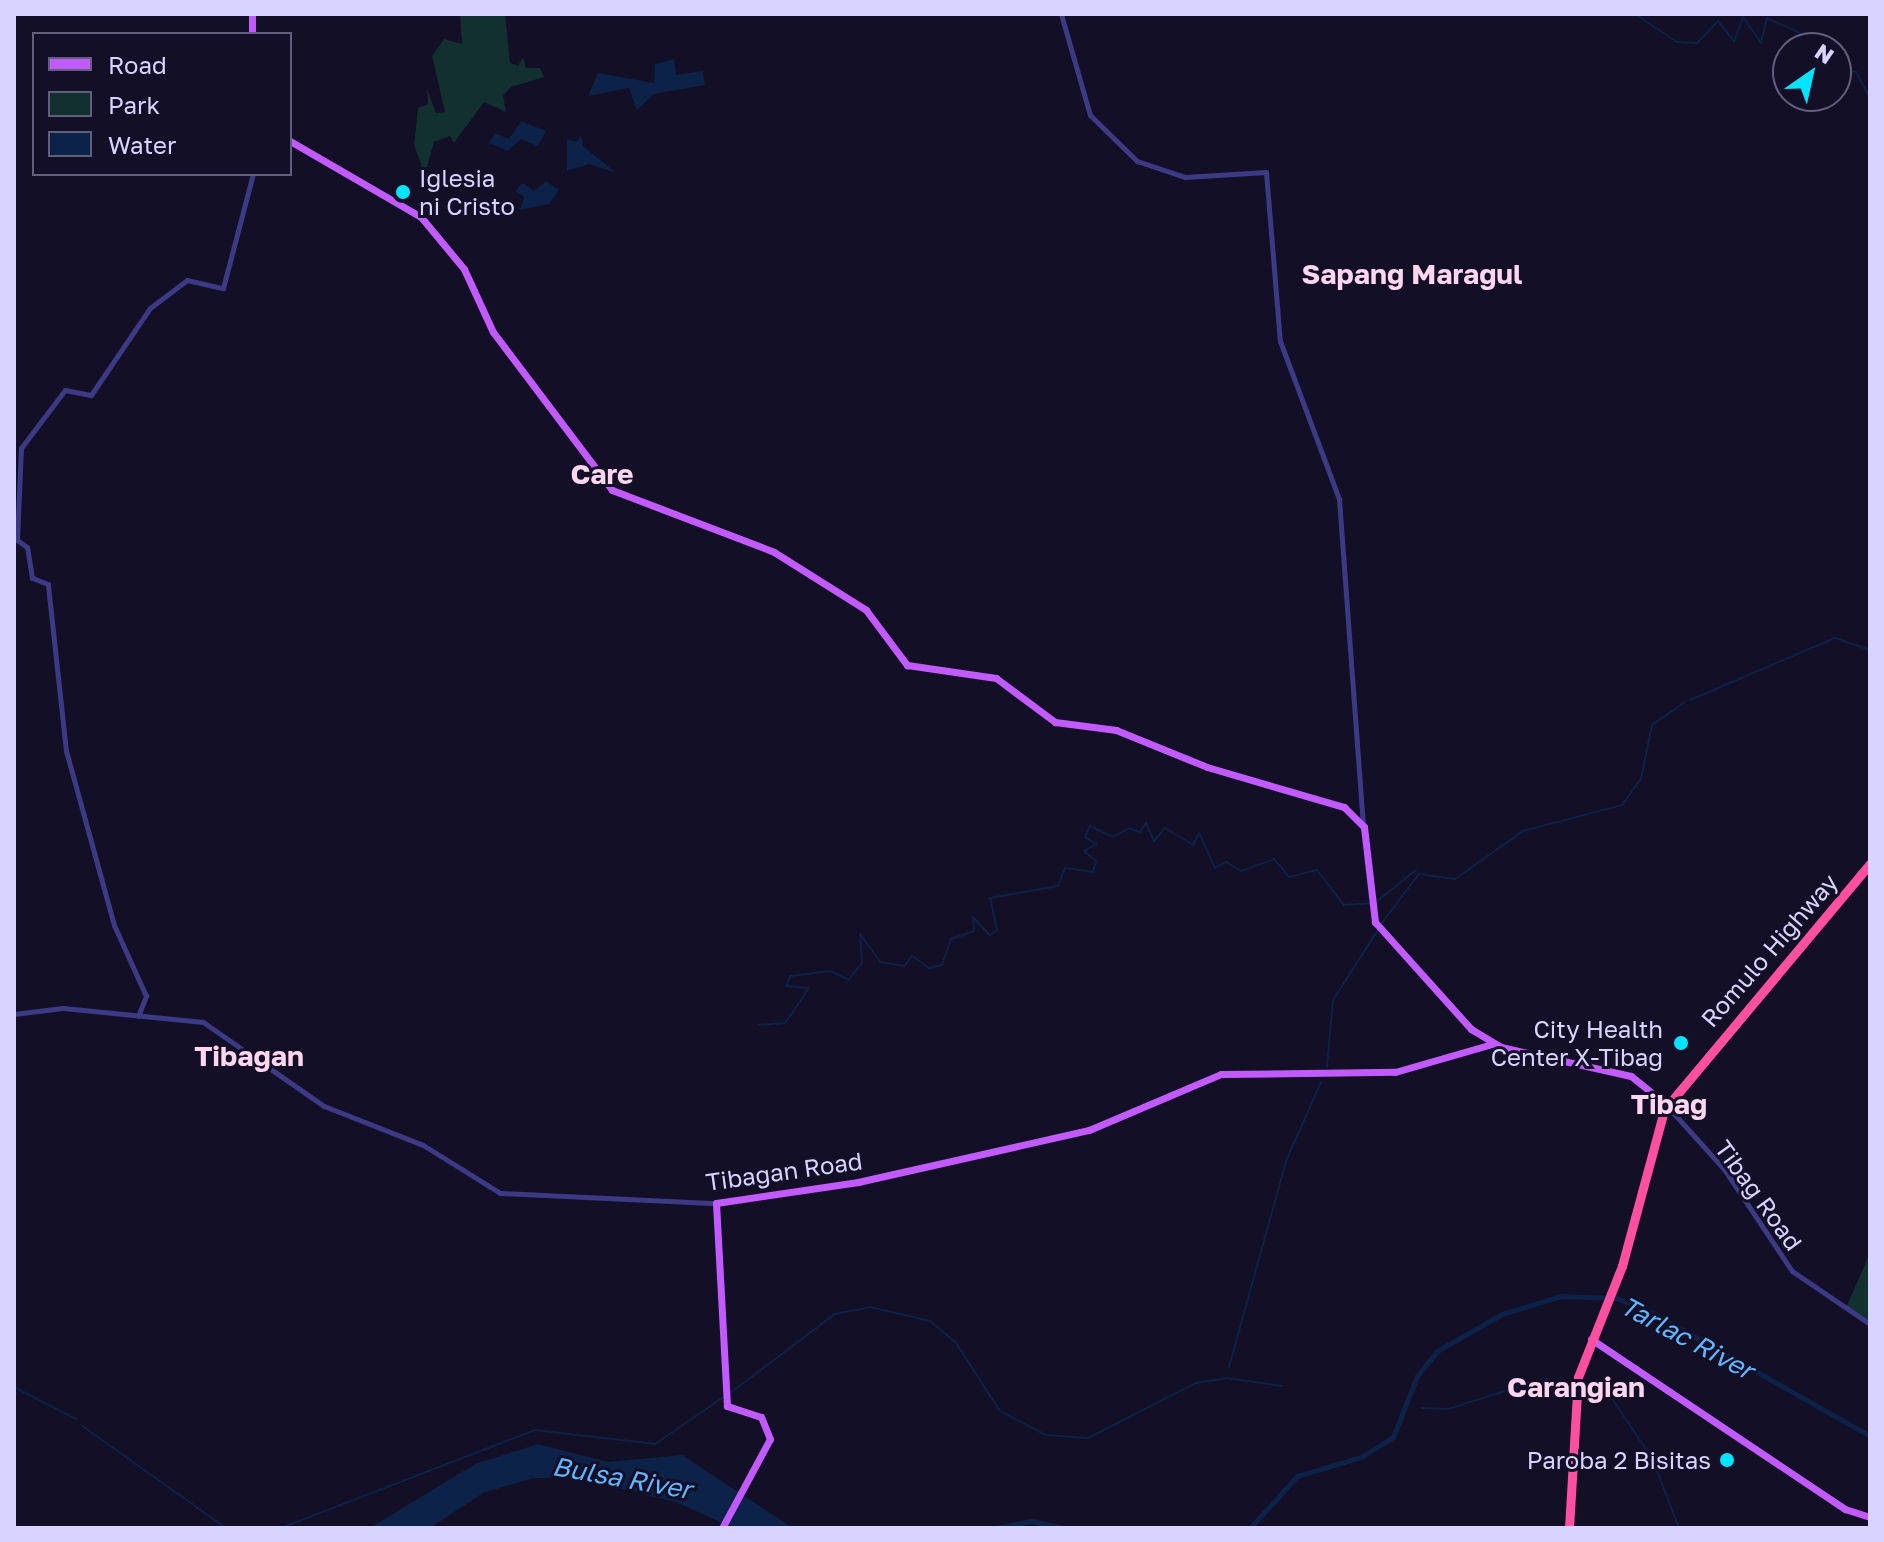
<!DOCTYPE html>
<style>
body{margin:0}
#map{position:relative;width:1884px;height:1542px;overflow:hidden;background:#130f26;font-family:"Golos Text",sans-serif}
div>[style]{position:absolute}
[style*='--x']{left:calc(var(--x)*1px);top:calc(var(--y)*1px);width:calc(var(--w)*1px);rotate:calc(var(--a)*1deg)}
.green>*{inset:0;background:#12302f}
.water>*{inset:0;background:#0c2248}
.stream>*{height:2px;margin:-1px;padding:0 1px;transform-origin:1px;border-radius:1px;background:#0c2248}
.river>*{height:5px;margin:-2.5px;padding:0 2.5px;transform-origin:2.5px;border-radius:2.5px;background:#0c2248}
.minor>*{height:5px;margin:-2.5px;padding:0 2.5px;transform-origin:2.5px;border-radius:2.5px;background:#3d3a85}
.major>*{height:7px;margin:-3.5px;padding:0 3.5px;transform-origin:3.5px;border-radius:3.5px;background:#c25bff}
.highway>*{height:9px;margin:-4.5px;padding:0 4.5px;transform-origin:4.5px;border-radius:4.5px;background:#ff4fa3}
.dots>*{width:22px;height:22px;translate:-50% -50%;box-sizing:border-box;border:4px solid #130f26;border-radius:50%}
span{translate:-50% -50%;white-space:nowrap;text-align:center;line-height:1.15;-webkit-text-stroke:6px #130f26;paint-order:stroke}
.poi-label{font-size:24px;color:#d9d4ff}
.left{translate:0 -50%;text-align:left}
.right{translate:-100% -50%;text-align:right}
.street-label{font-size:24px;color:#d9d4ff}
.water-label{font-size:26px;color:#62b6ff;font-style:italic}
.quarter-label{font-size:28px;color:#ffd6f0;font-weight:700}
.frame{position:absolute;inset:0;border:16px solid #d9d4ff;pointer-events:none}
.legend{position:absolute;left:32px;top:32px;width:260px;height:144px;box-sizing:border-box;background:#130f26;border:2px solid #625e7d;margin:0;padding:10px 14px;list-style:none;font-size:24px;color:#d9d4ff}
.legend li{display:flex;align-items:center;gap:16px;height:40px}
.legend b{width:40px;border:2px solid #625e7d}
.north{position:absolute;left:1772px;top:32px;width:80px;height:80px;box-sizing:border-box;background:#130f26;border:2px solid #625e7d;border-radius:50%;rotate:34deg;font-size:22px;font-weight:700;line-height:32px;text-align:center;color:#d9d4ff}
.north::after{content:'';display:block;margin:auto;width:28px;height:36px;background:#00e5ff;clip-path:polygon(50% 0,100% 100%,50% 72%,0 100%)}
</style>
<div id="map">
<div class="green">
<div style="clip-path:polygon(460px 14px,505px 14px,510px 63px,518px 66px,523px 57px,526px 68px,540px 68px,544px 77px,511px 87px,503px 95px,506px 112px,484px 102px,454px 143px,450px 136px,434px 142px,425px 174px,414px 145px,418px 108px,428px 104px,427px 89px,436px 113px,445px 112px,432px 56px,444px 39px,462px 44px)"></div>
<div style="clip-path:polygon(1870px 1253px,1870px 1316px,1867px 1321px,1845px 1310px)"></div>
</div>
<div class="water">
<div style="clip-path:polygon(674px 59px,676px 75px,703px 71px,705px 85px,654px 94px,637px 110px,629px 88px,588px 96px,598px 73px,654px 83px,655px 64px)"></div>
<div style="clip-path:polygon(521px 121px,546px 131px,538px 146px,521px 139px,508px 151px,489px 143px,495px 133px,509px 139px)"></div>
<div style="clip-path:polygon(581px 135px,583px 146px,616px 173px,589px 164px,567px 171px,567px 139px,577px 142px)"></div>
<div style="clip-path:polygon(546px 181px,559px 190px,549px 204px,520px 210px,524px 197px,515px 191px,523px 183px,534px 191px)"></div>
<div style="clip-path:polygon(538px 1444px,608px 1462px,682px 1455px,793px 1528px,733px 1528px,676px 1502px,574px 1478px,533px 1478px,483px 1493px,430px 1528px,370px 1528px,475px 1464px)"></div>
</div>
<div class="stream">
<div style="--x:1635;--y:14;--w:50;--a:33.7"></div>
<div style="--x:1677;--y:42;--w:20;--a:3"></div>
<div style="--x:1697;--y:43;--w:30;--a:-46"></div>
<div style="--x:1718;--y:21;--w:26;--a:51"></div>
<div style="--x:1734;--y:41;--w:26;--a:-69"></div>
<div style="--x:1743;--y:17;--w:32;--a:55"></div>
<div style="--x:1761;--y:43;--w:26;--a:-77"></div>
<div style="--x:1767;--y:18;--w:72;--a:24.4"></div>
<div style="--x:1836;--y:67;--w:21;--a:14"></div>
<div style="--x:1856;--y:72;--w:30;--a:62"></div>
<div style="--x:1690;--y:700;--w:158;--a:-23.2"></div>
<div style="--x:1835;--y:638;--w:37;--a:19"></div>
<div style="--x:1376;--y:902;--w:51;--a:-38.7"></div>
<div style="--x:1381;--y:924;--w:63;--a:-52.8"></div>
<div style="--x:1419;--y:874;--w:36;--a:8"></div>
<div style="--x:1455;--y:879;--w:83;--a:-35.2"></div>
<div style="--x:1523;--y:831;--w:102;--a:-14.7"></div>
<div style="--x:1622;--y:805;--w:32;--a:-54"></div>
<div style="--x:1641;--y:779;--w:55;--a:-78.5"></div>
<div style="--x:1652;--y:725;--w:40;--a:-34.9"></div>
<div style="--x:758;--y:1025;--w:27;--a:-4"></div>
<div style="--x:785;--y:1023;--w:33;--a:-55"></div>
<div style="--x:804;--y:996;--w:9;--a:-63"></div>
<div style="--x:808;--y:988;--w:22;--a:-175"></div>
<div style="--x:786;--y:986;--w:11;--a:-68"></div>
<div style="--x:790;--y:976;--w:40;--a:-7.1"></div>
<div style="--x:830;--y:971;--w:21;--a:25"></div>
<div style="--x:849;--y:980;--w:22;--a:-54"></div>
<div style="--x:862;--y:962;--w:28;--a:-94"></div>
<div style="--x:860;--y:934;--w:34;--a:54"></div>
<div style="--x:880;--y:962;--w:24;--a:9"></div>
<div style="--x:904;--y:966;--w:13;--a:-51"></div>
<div style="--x:912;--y:956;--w:21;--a:35"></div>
<div style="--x:929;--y:968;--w:13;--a:-13"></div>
<div style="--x:942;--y:965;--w:28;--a:-71"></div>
<div style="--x:951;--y:939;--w:24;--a:-19"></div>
<div style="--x:974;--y:931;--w:14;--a:-94"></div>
<div style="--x:973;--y:917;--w:25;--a:47"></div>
<div style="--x:990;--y:935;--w:9;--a:-36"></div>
<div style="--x:997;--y:930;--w:33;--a:-102"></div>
<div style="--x:990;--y:898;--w:69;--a:-10"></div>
<div style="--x:1058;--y:886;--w:19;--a:-69"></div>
<div style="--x:1065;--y:868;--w:28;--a:8"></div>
<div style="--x:1093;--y:872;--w:11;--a:-75"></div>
<div style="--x:1096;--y:861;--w:16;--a:-140"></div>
<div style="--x:1084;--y:851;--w:14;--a:-30"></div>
<div style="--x:1096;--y:844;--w:13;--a:-148"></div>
<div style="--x:1085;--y:837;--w:12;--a:-66"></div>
<div style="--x:1090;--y:826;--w:25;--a:26"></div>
<div style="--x:1113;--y:837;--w:18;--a:-29"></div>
<div style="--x:1129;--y:828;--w:12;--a:20"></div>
<div style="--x:1140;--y:832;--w:11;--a:-56"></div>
<div style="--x:1146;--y:823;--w:20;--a:66"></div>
<div style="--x:1154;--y:841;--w:17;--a:-50"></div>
<div style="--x:1165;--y:828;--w:33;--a:31"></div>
<div style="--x:1193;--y:845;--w:13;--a:-63"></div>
<div style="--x:1199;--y:833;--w:38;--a:65"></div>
<div style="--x:1215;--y:868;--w:13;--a:-29"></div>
<div style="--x:1226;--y:862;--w:17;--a:31"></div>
<div style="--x:1241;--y:871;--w:35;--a:-20"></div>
<div style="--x:1274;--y:859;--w:23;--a:50"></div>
<div style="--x:1289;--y:877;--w:29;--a:-14"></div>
<div style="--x:1317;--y:870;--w:44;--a:52.4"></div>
<div style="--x:1344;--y:905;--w:26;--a:-4"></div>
<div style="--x:1327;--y:1067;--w:67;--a:-84.9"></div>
<div style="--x:1333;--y:1000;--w:83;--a:-57.3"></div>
<div style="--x:1229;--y:1367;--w:214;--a:-74.5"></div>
<div style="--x:1286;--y:1161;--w:86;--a:-66.1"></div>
<div style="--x:1581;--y:1383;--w:33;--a:25"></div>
<div style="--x:1611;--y:1397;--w:73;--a:56.1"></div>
<div style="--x:1652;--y:1458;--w:75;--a:68.9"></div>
<div style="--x:14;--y:1387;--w:70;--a:27.3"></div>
<div style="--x:730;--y:1393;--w:131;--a:-37"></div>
<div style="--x:835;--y:1314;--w:36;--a:-11"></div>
<div style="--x:870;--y:1307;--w:62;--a:13.1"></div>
<div style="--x:930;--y:1321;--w:34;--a:40"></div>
<div style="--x:956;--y:1343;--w:81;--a:57.1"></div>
<div style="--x:1000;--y:1411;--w:52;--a:27.6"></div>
<div style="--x:1046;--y:1435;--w:42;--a:4.1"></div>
<div style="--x:1088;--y:1438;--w:121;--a:-27"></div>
<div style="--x:1196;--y:1383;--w:30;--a:-9"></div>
<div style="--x:1226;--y:1378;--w:57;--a:8.1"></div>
<div style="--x:1405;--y:1403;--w:4;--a:27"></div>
<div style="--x:1422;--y:1408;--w:26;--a:2"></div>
<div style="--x:1448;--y:1409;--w:101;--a:-17.4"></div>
<div style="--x:1544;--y:1379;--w:31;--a:6"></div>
<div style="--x:81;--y:1425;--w:178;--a:35.4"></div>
<div style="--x:281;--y:1528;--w:272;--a:-21.1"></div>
<div style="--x:535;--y:1430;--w:121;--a:6.7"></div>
<div style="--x:655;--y:1444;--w:85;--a:-34.4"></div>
</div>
<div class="river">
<div style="--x:995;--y:1528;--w:37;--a:-11"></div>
<div style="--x:1031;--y:1521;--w:34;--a:12"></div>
<div style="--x:1250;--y:1528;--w:70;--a:-47.9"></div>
<div style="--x:1297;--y:1476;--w:67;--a:-16.5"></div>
<div style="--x:1361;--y:1457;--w:38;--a:-32"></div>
<div style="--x:1393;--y:1437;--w:66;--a:-68.5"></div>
<div style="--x:1417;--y:1376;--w:32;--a:-51"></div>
<div style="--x:1437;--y:1351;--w:75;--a:-29.6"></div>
<div style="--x:1502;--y:1314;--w:62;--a:-17"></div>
<div style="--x:1561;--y:1296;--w:55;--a:2.1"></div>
<div style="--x:1616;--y:1298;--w:38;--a:22"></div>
<div style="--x:1651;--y:1312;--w:252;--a:29.5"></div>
</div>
<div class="minor">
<div style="--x:1061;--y:14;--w:105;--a:74"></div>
<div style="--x:1090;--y:115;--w:66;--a:44.4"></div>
<div style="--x:1137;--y:161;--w:51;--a:18.4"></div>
<div style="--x:1185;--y:177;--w:81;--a:-3.5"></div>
<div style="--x:1266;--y:172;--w:170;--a:85.3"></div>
<div style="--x:1280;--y:341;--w:169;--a:69.5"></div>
<div style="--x:1339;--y:499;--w:328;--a:85.8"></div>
<div style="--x:14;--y:1014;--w:49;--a:-7"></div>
<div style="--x:63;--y:1008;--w:141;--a:5.7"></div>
<div style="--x:203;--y:1022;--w:147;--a:34.8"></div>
<div style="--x:324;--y:1106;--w:106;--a:21.5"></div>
<div style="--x:423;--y:1145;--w:91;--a:31.9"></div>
<div style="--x:500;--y:1193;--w:216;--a:2.7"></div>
<div style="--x:138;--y:1016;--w:22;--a:-68"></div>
<div style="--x:146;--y:996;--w:78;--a:-114.3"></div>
<div style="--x:114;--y:925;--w:180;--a:-105.4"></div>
<div style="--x:66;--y:751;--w:168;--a:-96.2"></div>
<div style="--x:48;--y:584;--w:17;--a:-159"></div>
<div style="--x:32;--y:578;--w:31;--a:-99"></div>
<div style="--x:27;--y:547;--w:12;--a:-145"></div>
<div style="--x:17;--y:540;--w:92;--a:-87.5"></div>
<div style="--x:21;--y:448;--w:73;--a:-52.8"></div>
<div style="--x:65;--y:390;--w:26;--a:11"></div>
<div style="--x:91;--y:395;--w:105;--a:-55.9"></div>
<div style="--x:150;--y:308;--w:46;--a:-37.1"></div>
<div style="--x:187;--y:280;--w:37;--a:13"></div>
<div style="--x:223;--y:288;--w:118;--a:-75.3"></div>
<div style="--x:1667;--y:1106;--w:85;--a:47.9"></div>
<div style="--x:1724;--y:1169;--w:123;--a:56.3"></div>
<div style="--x:1792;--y:1271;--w:94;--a:34.2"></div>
</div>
<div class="major">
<div style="--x:252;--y:34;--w:20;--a:-90"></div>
<div style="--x:290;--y:141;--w:151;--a:30.1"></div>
<div style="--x:421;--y:217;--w:67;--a:50.4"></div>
<div style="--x:464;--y:269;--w:69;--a:65.3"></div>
<div style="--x:493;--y:332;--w:198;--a:53"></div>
<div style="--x:612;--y:490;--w:173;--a:20.9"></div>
<div style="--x:774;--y:552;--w:109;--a:32.2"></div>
<div style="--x:866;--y:610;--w:69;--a:53.3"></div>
<div style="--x:907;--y:665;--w:90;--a:8.3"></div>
<div style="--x:996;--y:678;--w:74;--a:36.7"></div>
<div style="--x:1055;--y:722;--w:62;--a:7.5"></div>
<div style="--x:1116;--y:730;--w:98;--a:22.1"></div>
<div style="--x:1207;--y:767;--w:143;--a:16.3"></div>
<div style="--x:1344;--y:807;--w:28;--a:45"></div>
<div style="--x:1364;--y:827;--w:96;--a:83.4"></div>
<div style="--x:1375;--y:922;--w:144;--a:48.1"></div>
<div style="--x:1471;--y:1029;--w:35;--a:31"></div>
<div style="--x:1501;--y:1047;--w:133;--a:12.6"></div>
<div style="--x:1631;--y:1076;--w:46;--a:38.9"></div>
<div style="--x:1591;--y:1339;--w:306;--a:33.8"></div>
<div style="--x:1845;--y:1509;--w:26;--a:18"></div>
<div style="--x:722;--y:1528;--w:101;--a:-61.7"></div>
<div style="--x:770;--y:1439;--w:24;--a:-112"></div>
<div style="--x:761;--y:1417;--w:36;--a:-162"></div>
<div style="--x:727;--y:1406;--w:203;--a:-93.1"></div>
<div style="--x:716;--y:1203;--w:144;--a:-8.4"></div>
<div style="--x:858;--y:1182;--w:237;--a:-12.7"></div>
<div style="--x:1089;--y:1130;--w:143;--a:-23"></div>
<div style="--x:1221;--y:1074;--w:174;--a:-0.7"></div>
<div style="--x:1395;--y:1072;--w:101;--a:-16.1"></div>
</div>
<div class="highway">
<div style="--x:1569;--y:1528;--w:151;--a:-86.6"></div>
<div style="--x:1578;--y:1377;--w:119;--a:-68.4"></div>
<div style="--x:1622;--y:1266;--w:162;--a:-74.9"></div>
<div style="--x:1664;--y:1110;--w:321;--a:-50.1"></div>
</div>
<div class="dots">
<div style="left:403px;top:192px;background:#00e5ff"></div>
<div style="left:1681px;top:1043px;background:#00e5ff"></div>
<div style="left:1727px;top:1460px;background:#00e5ff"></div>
</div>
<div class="poi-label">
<span class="left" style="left:419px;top:192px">Iglesia<br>ni Cristo</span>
<span class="right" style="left:1663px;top:1043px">City Health<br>Center X-Tibag</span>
<span class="right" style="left:1711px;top:1460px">Paroba 2 Bisitas</span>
</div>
<div class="street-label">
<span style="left:1769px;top:950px;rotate:-49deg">Romulo Highway</span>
<span style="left:784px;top:1171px;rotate:-8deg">Tibagan Road</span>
<span style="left:1759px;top:1195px;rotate:54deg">Tibag Road</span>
</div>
<div class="water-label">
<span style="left:1687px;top:1338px;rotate:28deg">Tarlac River</span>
<span style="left:622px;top:1478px;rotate:10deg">Bulsa River</span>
</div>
<div class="quarter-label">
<span style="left:1412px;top:274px">Sapang Maragul</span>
<span style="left:602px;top:474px">Care</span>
<span style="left:249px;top:1056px">Tibagan</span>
<span style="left:1669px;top:1104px">Tibag</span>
<span style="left:1576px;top:1387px">Carangian</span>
</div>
<div class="frame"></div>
<ul class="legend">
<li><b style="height:10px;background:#c25bff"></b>Road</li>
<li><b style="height:22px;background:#12302f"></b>Park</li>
<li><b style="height:22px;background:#0c2248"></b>Water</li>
</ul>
<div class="north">N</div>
</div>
